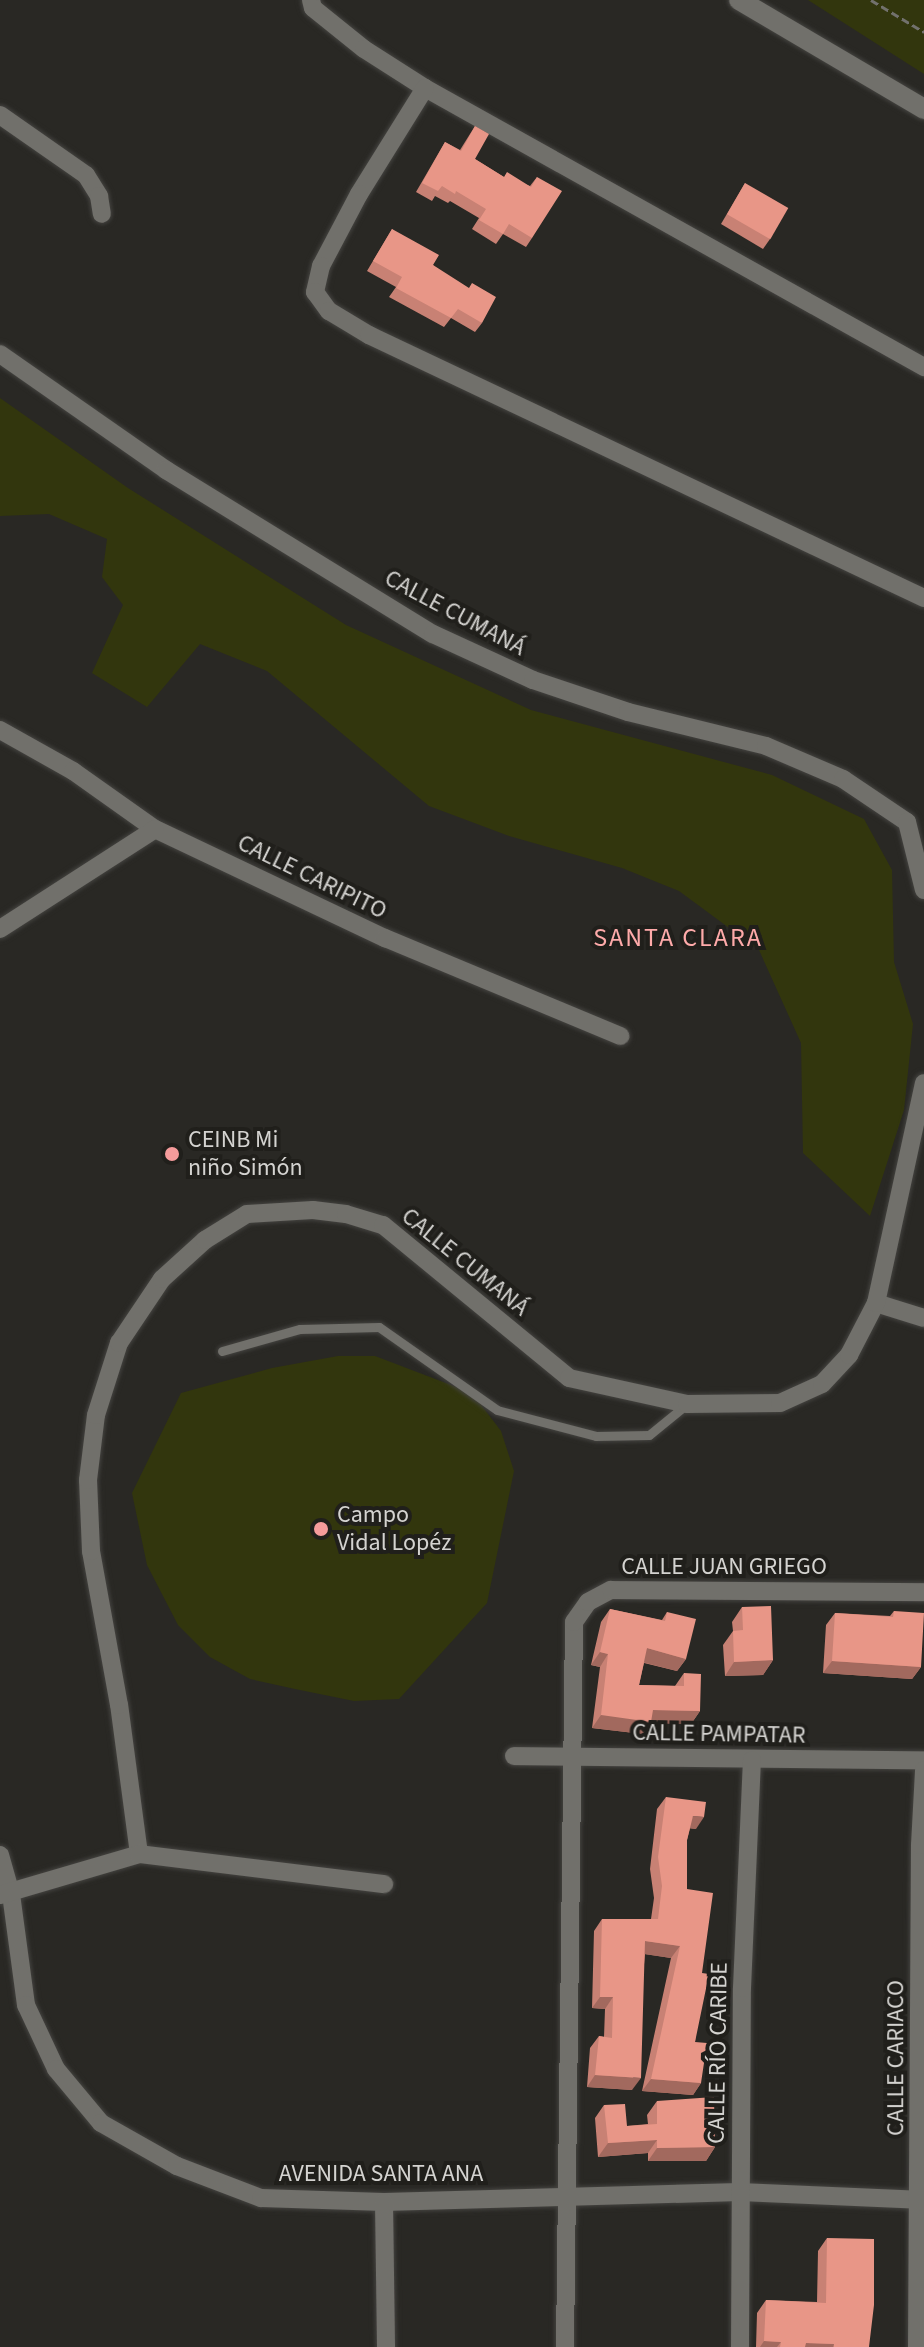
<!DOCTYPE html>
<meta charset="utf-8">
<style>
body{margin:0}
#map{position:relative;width:924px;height:2347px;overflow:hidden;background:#292824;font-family:"Source Sans 3",sans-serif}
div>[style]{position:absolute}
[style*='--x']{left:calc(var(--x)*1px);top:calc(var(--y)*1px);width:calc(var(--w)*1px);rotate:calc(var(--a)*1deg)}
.green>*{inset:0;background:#32360d}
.path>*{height:3px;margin-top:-1.5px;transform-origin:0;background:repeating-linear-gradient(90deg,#72716d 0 8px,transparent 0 12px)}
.roads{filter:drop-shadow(0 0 2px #444340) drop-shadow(0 0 2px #444340)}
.service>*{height:9px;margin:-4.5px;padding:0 4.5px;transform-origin:4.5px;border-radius:4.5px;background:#71706b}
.minor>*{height:18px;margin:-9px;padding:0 9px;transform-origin:9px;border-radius:9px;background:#71706b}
.tertiary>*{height:20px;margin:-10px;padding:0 10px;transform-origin:10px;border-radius:10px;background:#71706b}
.wall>*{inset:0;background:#c88174}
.shaded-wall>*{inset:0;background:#a2695e}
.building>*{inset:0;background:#e89687;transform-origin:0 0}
.dots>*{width:22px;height:22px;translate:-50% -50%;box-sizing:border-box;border:4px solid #201f1b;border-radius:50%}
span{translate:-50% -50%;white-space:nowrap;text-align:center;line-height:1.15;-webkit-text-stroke:8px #201f1b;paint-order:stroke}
.street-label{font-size:24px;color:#d4d3d0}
.poi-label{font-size:24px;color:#d4d3d0}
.left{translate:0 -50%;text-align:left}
.neighbourhood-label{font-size:26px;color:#feaaa9;letter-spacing:2px}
</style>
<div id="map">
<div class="green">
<div style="clip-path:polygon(808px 0,924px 0,924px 74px)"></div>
<div style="clip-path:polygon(0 398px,128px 488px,346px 625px,531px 710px,772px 775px,864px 819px,892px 870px,894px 962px,913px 1024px,904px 1110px,870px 1216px,803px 1153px,801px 1043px,759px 950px,679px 891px,622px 868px,509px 836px,429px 806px,267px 671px,200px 644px,147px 707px,92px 673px,123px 605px,102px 577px,107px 539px,49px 514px,0 516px)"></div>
<div style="clip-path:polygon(338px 1356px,375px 1356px,472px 1393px,501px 1431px,514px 1471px,487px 1603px,399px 1699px,354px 1701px,295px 1689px,250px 1679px,210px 1657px,178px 1625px,147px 1565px,132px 1493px,181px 1393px,272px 1368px)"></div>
</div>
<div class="path">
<div style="--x:871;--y:0;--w:62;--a:31.1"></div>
</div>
<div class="roads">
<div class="service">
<div style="--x:222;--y:1351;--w:81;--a:-15.8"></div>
<div style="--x:300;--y:1329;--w:79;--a:-1.5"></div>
<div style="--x:379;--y:1327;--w:144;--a:35.1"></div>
<div style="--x:497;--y:1410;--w:102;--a:14.7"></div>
<div style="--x:596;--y:1436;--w:53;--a:-1.1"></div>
<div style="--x:649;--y:1435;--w:49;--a:-39.2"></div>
</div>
<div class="minor">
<div style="--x:311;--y:0;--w:8;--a:76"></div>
<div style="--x:313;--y:8;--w:65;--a:38.8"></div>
<div style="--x:364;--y:49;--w:72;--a:32.6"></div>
<div style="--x:425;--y:88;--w:572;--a:29.21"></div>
<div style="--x:425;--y:88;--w:125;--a:121.9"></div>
<div style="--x:359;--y:194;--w:81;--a:117.8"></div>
<div style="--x:321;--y:266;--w:27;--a:103"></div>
<div style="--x:315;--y:292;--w:24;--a:54"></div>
<div style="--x:329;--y:311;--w:47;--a:31"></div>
<div style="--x:369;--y:335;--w:614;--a:25.36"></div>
<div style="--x:0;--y:115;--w:105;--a:34.9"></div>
<div style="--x:86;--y:175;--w:25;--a:58"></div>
<div style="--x:99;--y:196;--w:18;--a:81"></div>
<div style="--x:0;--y:354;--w:203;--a:34.9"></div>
<div style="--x:166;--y:470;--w:313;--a:31.6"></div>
<div style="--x:433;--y:634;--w:110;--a:24.7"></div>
<div style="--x:533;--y:680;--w:100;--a:18.6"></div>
<div style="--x:628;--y:712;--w:142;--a:13.8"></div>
<div style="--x:766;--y:746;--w:84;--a:23.2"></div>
<div style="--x:843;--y:779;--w:77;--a:33.9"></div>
<div style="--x:907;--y:822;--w:70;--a:76"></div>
<div style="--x:0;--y:730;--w:84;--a:29.3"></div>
<div style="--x:73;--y:771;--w:100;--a:35.3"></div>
<div style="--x:155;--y:829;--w:255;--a:25.4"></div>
<div style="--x:385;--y:938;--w:255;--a:22.6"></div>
<div style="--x:0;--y:929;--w:184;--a:-32.8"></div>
<div style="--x:876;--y:1303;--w:50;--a:17.4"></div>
<div style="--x:514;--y:1756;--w:410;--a:0.6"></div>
<div style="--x:139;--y:1854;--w:150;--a:-97.6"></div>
<div style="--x:119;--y:1705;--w:157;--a:-100.3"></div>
<div style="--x:91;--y:1551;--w:71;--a:-92.4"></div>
<div style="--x:88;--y:1480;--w:65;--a:-83"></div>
<div style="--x:96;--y:1415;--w:76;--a:-72.3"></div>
<div style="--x:119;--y:1343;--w:77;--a:-56.1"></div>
<div style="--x:162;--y:1279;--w:58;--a:-42.2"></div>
<div style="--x:205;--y:1240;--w:49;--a:-31.8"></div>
<div style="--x:247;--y:1214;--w:66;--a:-3.5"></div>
<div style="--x:313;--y:1210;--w:33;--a:7"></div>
<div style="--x:346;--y:1214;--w:39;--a:17"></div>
<div style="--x:383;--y:1225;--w:241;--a:39.4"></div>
<div style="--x:569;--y:1378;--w:121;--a:12.4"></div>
<div style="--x:687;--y:1404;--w:93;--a:-0.6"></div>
<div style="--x:780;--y:1403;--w:46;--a:-24.3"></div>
<div style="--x:822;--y:1384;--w:40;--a:-47"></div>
<div style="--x:849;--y:1355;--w:59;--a:-62.6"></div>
<div style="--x:876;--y:1303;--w:225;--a:-77.7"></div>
<div style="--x:0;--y:1855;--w:41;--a:74.2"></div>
<div style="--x:11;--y:1894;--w:112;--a:82.3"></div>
<div style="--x:26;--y:2005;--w:71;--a:64.9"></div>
<div style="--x:56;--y:2069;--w:70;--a:50.2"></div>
<div style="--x:101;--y:2123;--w:87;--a:29.5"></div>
<div style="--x:177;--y:2166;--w:90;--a:20.9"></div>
<div style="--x:261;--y:2198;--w:123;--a:1.9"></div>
<div style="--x:384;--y:2202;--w:356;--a:-1.6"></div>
<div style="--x:740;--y:2192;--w:184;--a:2.5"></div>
<div style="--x:0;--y:1895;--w:145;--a:-16.4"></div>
<div style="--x:139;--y:1854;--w:247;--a:7"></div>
<div style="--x:384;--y:2202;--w:145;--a:89.2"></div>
<div style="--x:565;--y:2347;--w:725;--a:-89.29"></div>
<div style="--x:574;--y:1622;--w:24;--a:-55"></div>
<div style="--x:588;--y:1602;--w:26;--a:-28"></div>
<div style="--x:611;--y:1590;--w:313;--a:0.4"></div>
<div style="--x:740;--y:2347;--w:359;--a:-89.7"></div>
<div style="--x:742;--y:1988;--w:228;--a:-87.5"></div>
<div style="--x:917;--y:2347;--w:502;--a:-89.66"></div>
<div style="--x:920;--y:1845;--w:75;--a:-86.9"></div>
</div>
<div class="tertiary">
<div style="--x:739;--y:0;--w:215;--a:30.5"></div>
</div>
</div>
<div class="wall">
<div style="clip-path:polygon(475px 126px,475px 159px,504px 177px,530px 186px,537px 177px,532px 238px,526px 247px,503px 234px,496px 244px,472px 229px,479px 218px,450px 201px,448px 203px,435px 196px,432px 201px,416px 192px,445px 142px,460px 150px)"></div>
<div style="clip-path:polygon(745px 183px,770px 239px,763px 249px,721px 224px)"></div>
<div style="clip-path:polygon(392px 229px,433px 265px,482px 323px,475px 332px,451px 318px,444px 327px,389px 297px,396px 287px,367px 271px)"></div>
<div style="clip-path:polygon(742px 1607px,773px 1660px,763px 1675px,725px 1676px,723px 1645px,733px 1631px,732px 1622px)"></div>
<div style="clip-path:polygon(610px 1609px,662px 1620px,667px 1612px,686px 1659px,677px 1671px,644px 1663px,639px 1685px,675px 1686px,684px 1673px,700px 1711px,691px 1724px,651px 1723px,643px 1734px,592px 1728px,600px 1667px,591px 1665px,601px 1622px)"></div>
<div style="clip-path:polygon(894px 1611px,921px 1667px,912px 1679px,823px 1673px,826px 1625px,835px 1613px,890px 1616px)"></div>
<div style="clip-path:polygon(666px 1797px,696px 1829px,690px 1828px,687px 1840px,687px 1889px,702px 1973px,695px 2042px,701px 2083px,693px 2095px,642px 2091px,671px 1958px,645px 1954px,632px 2090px,587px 2087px,590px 2048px,599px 2036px,604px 2037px,605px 2009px,592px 2008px,594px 1931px,602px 1919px,651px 1919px,654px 1898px,650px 1869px,657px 1809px)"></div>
<div style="clip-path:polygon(657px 2101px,715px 2147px,706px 2161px,648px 2161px,648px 2153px,598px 2157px,595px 2118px,604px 2105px,627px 2126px,648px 2124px,647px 2115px)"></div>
<div style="clip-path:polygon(827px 2238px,869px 2347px,756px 2347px,757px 2313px,766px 2300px,817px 2302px,818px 2251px)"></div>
</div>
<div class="shaded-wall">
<div style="clip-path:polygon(647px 1648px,686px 1659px,677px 1671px,638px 1661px)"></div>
<div style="clip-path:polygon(600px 1652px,608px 1654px,600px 1667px,591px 1665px)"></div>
<div style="clip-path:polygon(773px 1660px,763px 1675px,725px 1676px,734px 1662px)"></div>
<div style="clip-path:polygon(832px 1661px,921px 1667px,912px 1679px,823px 1673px)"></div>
<div style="clip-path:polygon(653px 1710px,700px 1711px,691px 1724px,651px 1723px,643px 1734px,592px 1728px,601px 1715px)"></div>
<div style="clip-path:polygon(693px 1816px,704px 1817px,696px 1829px,684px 1828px)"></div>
<div style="clip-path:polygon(645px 1941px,680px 1946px,671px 1958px,637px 1953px)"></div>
<div style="clip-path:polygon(600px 1997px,613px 1997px,605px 2009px,592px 2008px)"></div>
<div style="clip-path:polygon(595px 2075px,641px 2078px,632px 2090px,587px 2087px)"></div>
<div style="clip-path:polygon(651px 2079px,701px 2083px,693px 2095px,642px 2091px)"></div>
<div style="clip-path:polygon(657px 2140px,648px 2153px,598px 2157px,608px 2143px)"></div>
<div style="clip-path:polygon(715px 2147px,706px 2161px,648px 2161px,657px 2148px)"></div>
<div style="clip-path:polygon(764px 2341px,781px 2342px,777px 2347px,760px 2347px)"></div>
<div style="clip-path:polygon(806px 2343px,834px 2344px,833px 2347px,803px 2347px)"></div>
</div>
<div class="building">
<div style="clip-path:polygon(475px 126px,489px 134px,475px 159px,504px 177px,507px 172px,531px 187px,537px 177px,562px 191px,532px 238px,509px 224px,503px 234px,479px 220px,486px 209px,456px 191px,455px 194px,442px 186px,438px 191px,422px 183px,445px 142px,461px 151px)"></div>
<div style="left:745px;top:183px;width:50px;height:36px;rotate:30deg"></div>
<div style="clip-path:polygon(392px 229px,439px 255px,433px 265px,469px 288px,472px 283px,496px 297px,482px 323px,458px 309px,451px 318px,396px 288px,402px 277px,373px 261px)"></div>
<div style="clip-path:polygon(771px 1606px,773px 1660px,734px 1662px,733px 1631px,743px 1630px,742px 1607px)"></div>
<div style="clip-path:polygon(610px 1609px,665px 1621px,667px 1612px,696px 1619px,686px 1659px,647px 1648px,639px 1685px,684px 1686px,684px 1673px,701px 1674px,700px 1711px,653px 1710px,651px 1722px,601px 1715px,608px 1654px,600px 1652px)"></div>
<div style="clip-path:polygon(894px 1611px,924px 1613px,921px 1667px,832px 1661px,835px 1613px,893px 1617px)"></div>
<div style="clip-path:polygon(666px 1797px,706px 1802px,704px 1817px,693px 1816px,687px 1840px,687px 1889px,713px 1893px,702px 1973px,709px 1974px,695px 2042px,707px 2043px,701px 2083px,651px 2079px,680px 1946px,645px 1941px,641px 2078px,595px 2075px,599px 2036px,612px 2038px,613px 1997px,600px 1997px,602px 1919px,658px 1919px,662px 1886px,658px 1857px)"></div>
<div style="clip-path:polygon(714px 2097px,715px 2147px,657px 2148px,657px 2140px,608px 2143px,604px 2105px,625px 2104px,627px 2126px,657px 2124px,657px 2101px)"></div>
<div style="clip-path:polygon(827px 2238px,874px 2239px,874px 2305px,869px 2347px,834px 2347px,834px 2344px,806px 2343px,805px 2347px,780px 2347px,781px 2342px,764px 2341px,766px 2300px,826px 2303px)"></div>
</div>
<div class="dots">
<div style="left:172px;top:1154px;background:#f59b9b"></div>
<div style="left:321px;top:1529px;background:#f59b9b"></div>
</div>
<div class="street-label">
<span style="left:455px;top:613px;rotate:28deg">CALLE CUMANÁ</span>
<span style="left:312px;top:877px;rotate:26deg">CALLE CARIPITO</span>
<span style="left:465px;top:1262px;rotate:39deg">CALLE CUMANÁ</span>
<span style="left:724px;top:1567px">CALLE JUAN GRIEGO</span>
<span style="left:719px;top:1734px;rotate:1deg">CALLE PAMPATAR</span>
<span style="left:718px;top:2053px;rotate:-89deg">CALLE RÍO CARIBE</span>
<span style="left:896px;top:2058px;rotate:-90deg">CALLE CARIACO</span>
<span style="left:381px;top:2174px">AVENIDA SANTA ANA</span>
</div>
<div class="poi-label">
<span class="left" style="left:188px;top:1154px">CEINB Mi<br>niño Simón</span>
<span class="left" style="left:337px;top:1529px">Campo<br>Vidal Lopéz</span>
</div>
<div class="neighbourhood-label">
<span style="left:678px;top:938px">SANTA CLARA</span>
</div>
</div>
